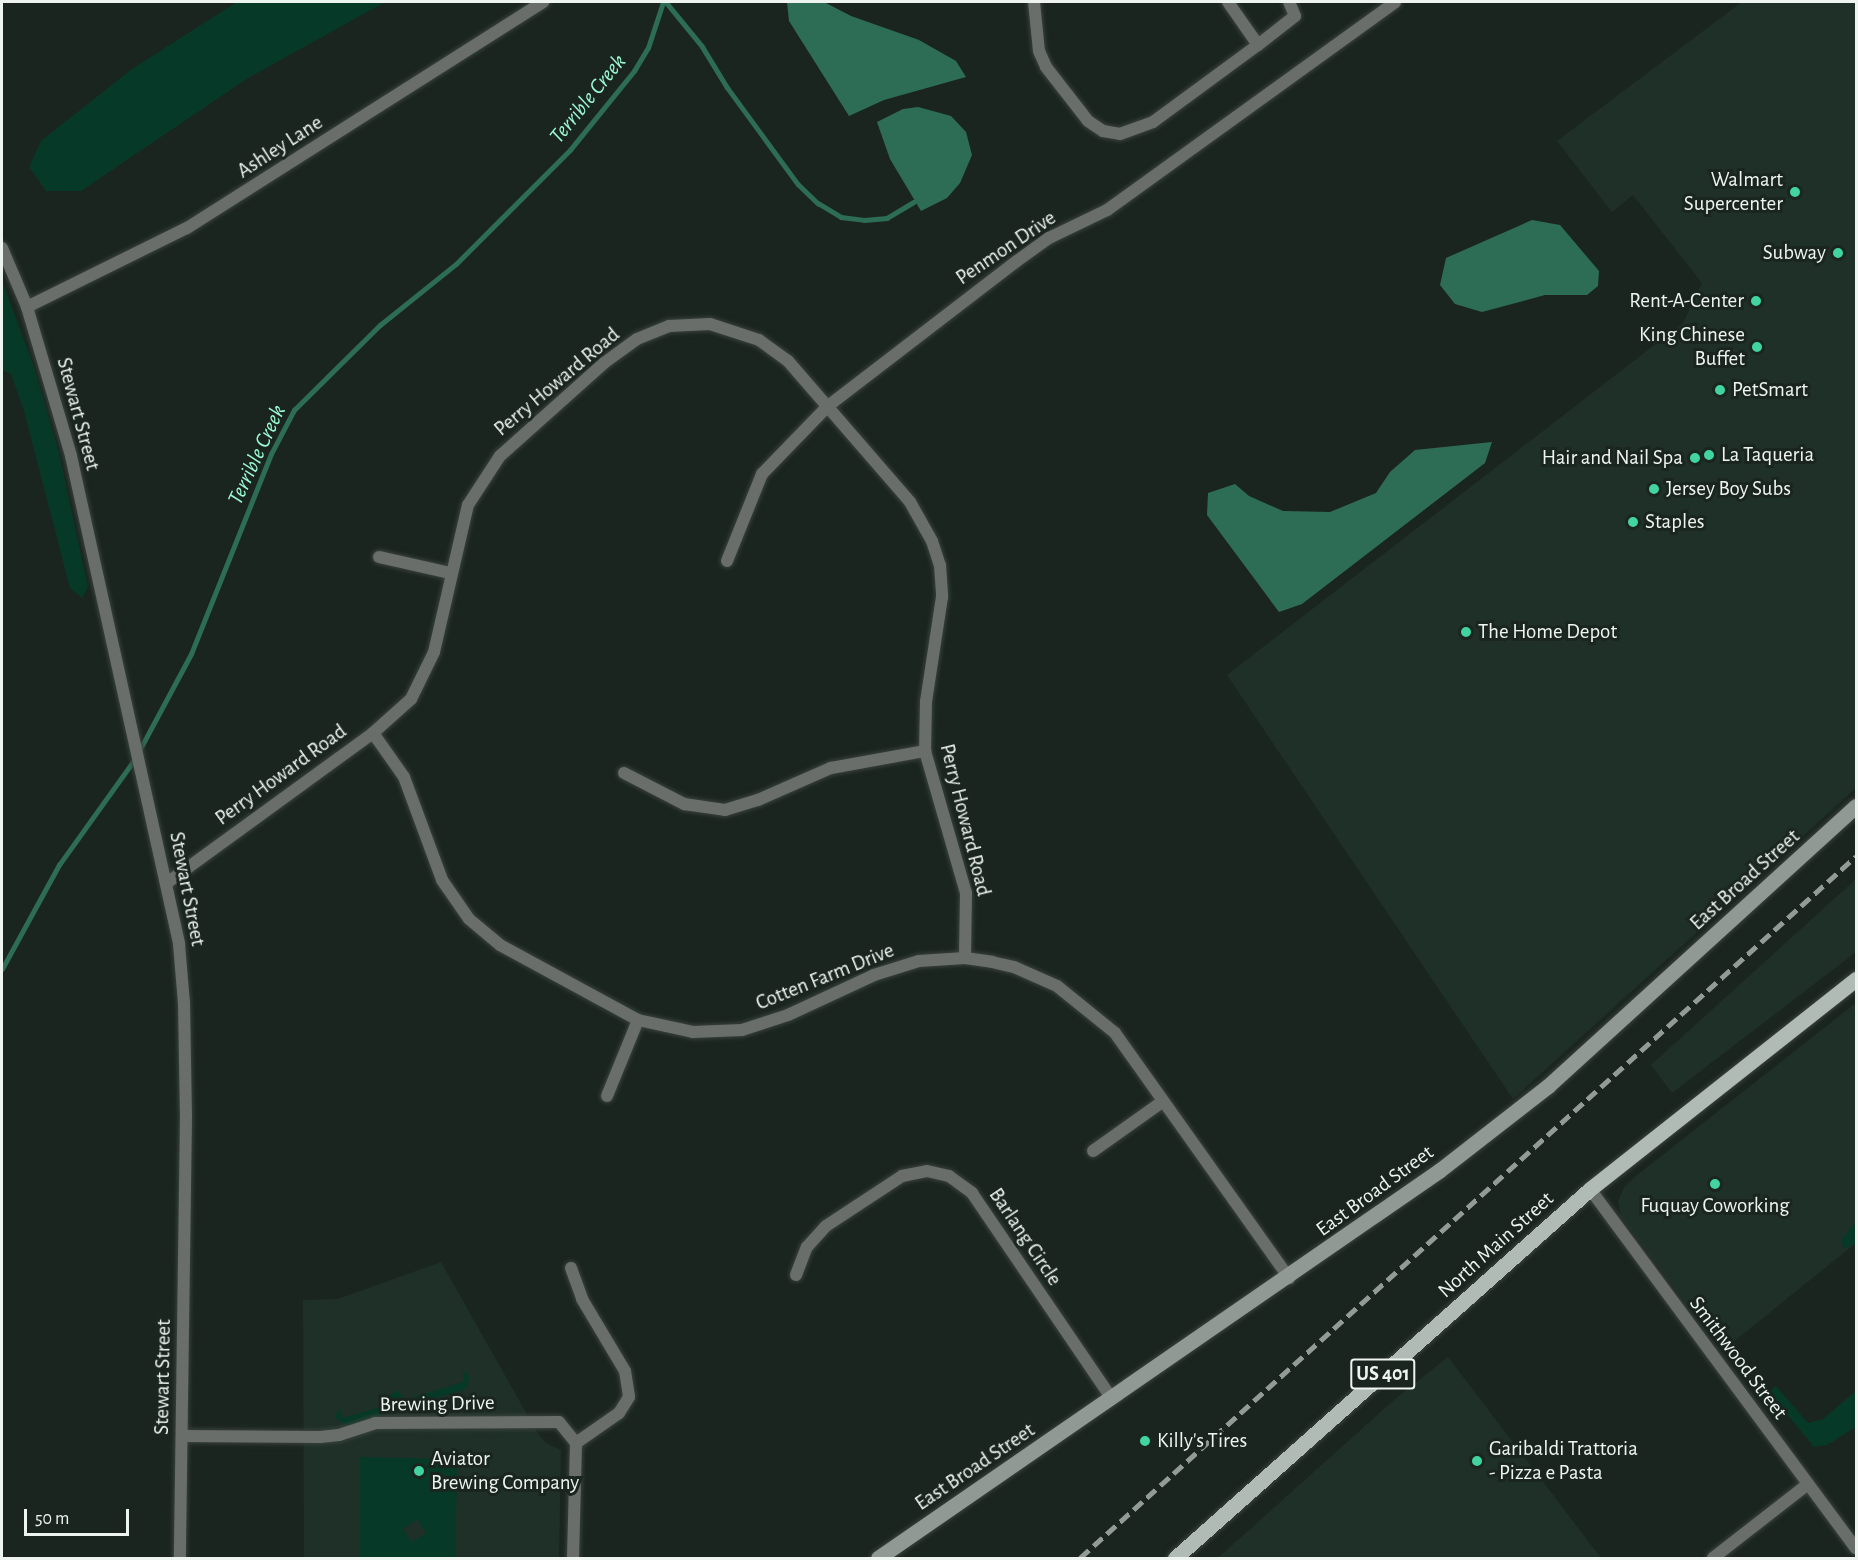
<!DOCTYPE html>
<style>
body{margin:0}
#map{position:relative;width:1858px;height:1560px;overflow:hidden;background:#1b2520;font-family:"Alegreya Sans",sans-serif}
div>[style]{position:absolute}
[style*='--x']{left:calc(var(--x)*1px);top:calc(var(--y)*1px);width:calc(var(--w)*1px);rotate:calc(var(--a)*1deg)}
.built>*{inset:0;background:#1f3029}
.green>*{inset:0;background:#073928}
.water>*{inset:0;background:#2e6d55}
.stream>*{height:4.5px;margin:-2.25px;padding:0 2.25px;transform-origin:2.25px;border-radius:2.25px;background:#2e6d55}
.roads{filter:drop-shadow(0 0 2px #39423d) drop-shadow(0 0 2px #39423d)}
.minor>*{height:12px;margin:-6px;padding:0 6px;transform-origin:6px;border-radius:6px;background:#696e6b}
.secondary>*{height:15px;margin:-7.5px;padding:0 7.5px;transform-origin:7.5px;border-radius:7.5px;background:#919995}
.primary>*{height:15px;margin:-7.5px;padding:0 7.5px;transform-origin:7.5px;border-radius:7.5px;background:#b0bbb6}
.rail>*{height:4.5px;margin-top:-2.25px;transform-origin:0;background:repeating-linear-gradient(90deg,#939b97 0 12px,transparent 0 18px)}
.dots>*{width:16px;height:16px;translate:-50% -50%;box-sizing:border-box;border:3px solid #1b2520;border-radius:50%}
span{translate:-50% -50%;white-space:nowrap;text-align:center;line-height:1.15;-webkit-text-stroke:6px #1b2520;paint-order:stroke}
.shield-label span{padding:2px 4px;background:#1b2520;border:2px solid;border-radius:4px;-webkit-text-stroke-width:0}
.shield-label{font-size:20px;color:#eef5f1;font-weight:700}
.street-label{font-size:21px;color:#eef5f1}
.poi-label{font-size:21px;color:#eef5f1}
.right{translate:-100% -50%;text-align:right}
.left{translate:0 -50%;text-align:left}
.water-label{font-size:22px;color:#9cfbd3;font-style:italic}
.frame{position:absolute;inset:0;border:3px solid #eef5f1;pointer-events:none}
.scale{position:absolute;left:24px;top:1509px;width:105px;height:27px;box-sizing:border-box;border:3px solid #eef5f1;border-top:0;padding-left:8px;font-size:18px;line-height:21px;white-space:nowrap;color:#eef5f1;-webkit-text-stroke:4px #1b2520;paint-order:stroke}
</style>
<div id="map">
<div class="built">
<div style="clip-path:polygon(1742px 2px,1856px 2px,1856px 788px,1513px 1099px,1227px 675px,1683px 323px,1702px 283px,1633px 195px,1612px 212px,1557px 141px)"></div>
<div style="clip-path:polygon(1856px 879px,1856px 952px,1672px 1093px,1651px 1065px)"></div>
<div style="clip-path:polygon(1856px 1003px,1856px 1243px,1722px 1351px,1621px 1216px,1618px 1201px,1625px 1186px,1636px 1176px)"></div>
<div style="clip-path:polygon(441px 1262px,537px 1432px,546px 1443px,561px 1450px,559px 1558px,304px 1558px,303px 1300px,338px 1299px)"></div>
<div style="clip-path:polygon(1448px 1357px,1601px 1558px,1218px 1558px,1394px 1400px)"></div>
</div>
<div class="green">
<div style="clip-path:polygon(237px 2px,385px 2px,248px 78px,81px 191px,46px 191px,29px 167px,41px 141px,132px 69px)"></div>
<div style="clip-path:polygon(2px 280px,34px 367px,59px 453px,88px 587px,82px 598px,70px 588px,24px 411px,11px 374px,2px 370px)"></div>
<div style="clip-path:polygon(1856px 1222px,1856px 1243px,1845px 1249px,1841px 1240px)"></div>
<div style="clip-path:polygon(463px 1370px,470px 1377px,466px 1389px,346px 1426px,335px 1417px,339px 1409px,343px 1418px,391px 1404px,389px 1396px,398px 1390px,404px 1400px,463px 1382px)"></div>
<div style="clip-path:polygon(1776px 1386px,1808px 1423px,1823px 1419px,1856px 1391px,1856px 1427px,1827px 1445px,1814px 1447px,1772px 1396px,1771px 1390px)"></div>
<div style="clip-path:polygon(evenodd,360px 1457px,452px 1459px,457px 1467px,455px 1558px,360px 1558px,360px 1457px,417px 1519px,426px 1533px,412px 1542px,403px 1529px,417px 1519px)"></div>
</div>
<div class="water">
<div style="clip-path:polygon(787px 2px,824px 2px,851px 16px,919px 40px,956px 61px,966px 77px,884px 100px,849px 116px,789px 21px)"></div>
<div style="clip-path:polygon(918px 107px,951px 116px,966px 132px,972px 155px,960px 183px,947px 198px,921px 211px,890px 159px,877px 122px,903px 109px)"></div>
<div style="clip-path:polygon(1532px 220px,1560px 225px,1599px 271px,1598px 286px,1587px 295px,1545px 295px,1482px 312px,1455px 304px,1440px 285px,1446px 258px)"></div>
<div style="clip-path:polygon(1492px 442px,1485px 463px,1302px 604px,1279px 612px,1207px 515px,1208px 493px,1235px 484px,1249px 496px,1283px 511px,1330px 512px,1376px 493px,1390px 472px,1415px 450px)"></div>
</div>
<div class="stream">
<div style="--x:666;--y:2;--w:57;--a:50.7"></div>
<div style="--x:702;--y:46;--w:48;--a:58.6"></div>
<div style="--x:727;--y:87;--w:120;--a:53.8"></div>
<div style="--x:798;--y:184;--w:28;--a:44"></div>
<div style="--x:818;--y:203;--w:27;--a:31"></div>
<div style="--x:841;--y:217;--w:23;--a:7"></div>
<div style="--x:864;--y:220;--w:23;--a:-5"></div>
<div style="--x:887;--y:218;--w:31;--a:-31"></div>
<div style="--x:139;--y:751;--w:110;--a:-61.8"></div>
<div style="--x:191;--y:654;--w:215;--a:-68.2"></div>
<div style="--x:271;--y:454;--w:50;--a:-62.4"></div>
<div style="--x:294;--y:410;--w:121;--a:-44.7"></div>
<div style="--x:380;--y:325;--w:97;--a:-38.8"></div>
<div style="--x:456;--y:264;--w:161;--a:-45"></div>
<div style="--x:570;--y:150;--w:102;--a:-51"></div>
<div style="--x:634;--y:71;--w:27;--a:-59"></div>
<div style="--x:648;--y:48;--w:48;--a:-71.9"></div>
<div style="--x:2;--y:969;--w:119;--a:-61.3"></div>
<div style="--x:59;--y:865;--w:130;--a:-54.4"></div>
</div>
<div class="roads">
<div class="minor">
<div style="--x:1034;--y:2;--w:49;--a:84.2"></div>
<div style="--x:1039;--y:51;--w:17;--a:66"></div>
<div style="--x:1046;--y:67;--w:68;--a:52.1"></div>
<div style="--x:1088;--y:121;--w:18;--a:34"></div>
<div style="--x:1103;--y:131;--w:17;--a:10"></div>
<div style="--x:1120;--y:134;--w:35;--a:-20"></div>
<div style="--x:1153;--y:122;--w:130;--a:-36.3"></div>
<div style="--x:1258;--y:45;--w:52;--a:-124.9"></div>
<div style="--x:1258;--y:45;--w:47;--a:-38.1"></div>
<div style="--x:1295;--y:16;--w:15;--a:-113"></div>
<div style="--x:2;--y:248;--w:64;--a:67"></div>
<div style="--x:27;--y:307;--w:155;--a:73.5"></div>
<div style="--x:71;--y:456;--w:500;--a:77.5"></div>
<div style="--x:179;--y:944;--w:59;--a:85.2"></div>
<div style="--x:184;--y:1003;--w:113;--a:89"></div>
<div style="--x:186;--y:1116;--w:442;--a:90.8"></div>
<div style="--x:27;--y:307;--w:178;--a:-26.3"></div>
<div style="--x:187;--y:228;--w:422;--a:-32.4"></div>
<div style="--x:379;--y:557;--w:73;--a:12.7"></div>
<div style="--x:727;--y:561;--w:94;--a:-68.1"></div>
<div style="--x:762;--y:474;--w:95;--a:-45.9"></div>
<div style="--x:828;--y:406;--w:238;--a:-37.5"></div>
<div style="--x:1017;--y:261;--w:39;--a:-36"></div>
<div style="--x:1049;--y:238;--w:64;--a:-25.8"></div>
<div style="--x:1107;--y:210;--w:355;--a:-35.8"></div>
<div style="--x:373;--y:733;--w:54;--a:54.8"></div>
<div style="--x:404;--y:777;--w:110;--a:69.7"></div>
<div style="--x:442;--y:880;--w:47;--a:55.3"></div>
<div style="--x:469;--y:919;--w:40;--a:40"></div>
<div style="--x:500;--y:945;--w:157;--a:28.5"></div>
<div style="--x:638;--y:1020;--w:56;--a:12.3"></div>
<div style="--x:693;--y:1032;--w:49;--a:-2.3"></div>
<div style="--x:742;--y:1030;--w:48;--a:-18.1"></div>
<div style="--x:788;--y:1015;--w:95;--a:-24.9"></div>
<div style="--x:874;--y:975;--w:47;--a:-17.3"></div>
<div style="--x:919;--y:961;--w:46;--a:-3.7"></div>
<div style="--x:965;--y:958;--w:27;--a:8"></div>
<div style="--x:992;--y:962;--w:23;--a:13"></div>
<div style="--x:1014;--y:967;--w:47;--a:23.8"></div>
<div style="--x:1057;--y:986;--w:75;--a:39"></div>
<div style="--x:1115;--y:1033;--w:301;--a:54.6"></div>
<div style="--x:624;--y:773;--w:68;--a:27.3"></div>
<div style="--x:684;--y:804;--w:41;--a:8.3"></div>
<div style="--x:725;--y:810;--w:34;--a:-17"></div>
<div style="--x:758;--y:800;--w:80;--a:-23.7"></div>
<div style="--x:831;--y:768;--w:96;--a:-10.3"></div>
<div style="--x:168;--y:882;--w:253;--a:-36"></div>
<div style="--x:373;--y:733;--w:51;--a:-41.8"></div>
<div style="--x:411;--y:699;--w:52;--a:-63.9"></div>
<div style="--x:434;--y:652;--w:151;--a:-77"></div>
<div style="--x:468;--y:505;--w:59;--a:-56.9"></div>
<div style="--x:500;--y:456;--w:140;--a:-41.8"></div>
<div style="--x:604;--y:363;--w:41;--a:-36"></div>
<div style="--x:637;--y:339;--w:35;--a:-22"></div>
<div style="--x:669;--y:326;--w:41;--a:-2.8"></div>
<div style="--x:710;--y:324;--w:52;--a:18.1"></div>
<div style="--x:759;--y:340;--w:36;--a:36"></div>
<div style="--x:788;--y:361;--w:186;--a:49.1"></div>
<div style="--x:910;--y:502;--w:45;--a:60.6"></div>
<div style="--x:932;--y:541;--w:25;--a:72"></div>
<div style="--x:940;--y:565;--w:32;--a:86"></div>
<div style="--x:942;--y:597;--w:105;--a:98.7"></div>
<div style="--x:926;--y:701;--w:50;--a:91.1"></div>
<div style="--x:925;--y:751;--w:148;--a:73.9"></div>
<div style="--x:966;--y:893;--w:65;--a:90.9"></div>
<div style="--x:607;--y:1096;--w:82;--a:-67.8"></div>
<div style="--x:1093;--y:1151;--w:85;--a:-35.4"></div>
<div style="--x:1590;--y:1189;--w:447;--a:53.5"></div>
<div style="--x:571;--y:1268;--w:33;--a:70"></div>
<div style="--x:582;--y:1299;--w:84;--a:59.2"></div>
<div style="--x:625;--y:1371;--w:26;--a:81"></div>
<div style="--x:629;--y:1397;--w:19;--a:122"></div>
<div style="--x:619;--y:1413;--w:52;--a:145.1"></div>
<div style="--x:796;--y:1275;--w:30;--a:-69"></div>
<div style="--x:807;--y:1247;--w:28;--a:-48"></div>
<div style="--x:826;--y:1226;--w:91;--a:-33.3"></div>
<div style="--x:902;--y:1176;--w:25;--a:-11"></div>
<div style="--x:927;--y:1171;--w:23;--a:13"></div>
<div style="--x:949;--y:1176;--w:29;--a:36"></div>
<div style="--x:972;--y:1193;--w:249;--a:55.8"></div>
<div style="--x:182;--y:1436;--w:138;--a:0.4"></div>
<div style="--x:320;--y:1437;--w:19;--a:-6"></div>
<div style="--x:339;--y:1435;--w:38;--a:-18"></div>
<div style="--x:375;--y:1423;--w:184;--a:-0.3"></div>
<div style="--x:559;--y:1422;--w:27;--a:51"></div>
<div style="--x:573;--y:1558;--w:115;--a:-88.5"></div>
<div style="--x:1713;--y:1558;--w:120;--a:-37.9"></div>
</div>
<div class="secondary">
<div style="--x:878;--y:1558;--w:683;--a:-34.62"></div>
<div style="--x:1440;--y:1170;--w:137;--a:-37.9"></div>
<div style="--x:1548;--y:1086;--w:416;--a:-42.3"></div>
</div>
<div class="primary">
<div style="--x:1175;--y:1558;--w:555;--a:-41.64"></div>
<div style="--x:1590;--y:1189;--w:339;--a:-38.3"></div>
</div>
</div>
<div class="rail">
<div style="--x:1080;--y:1558;--w:1046;--a:-42.13"></div>
</div>
<div class="dots">
<div style="left:1795px;top:192px;background:#41d4a1"></div>
<div style="left:1838px;top:253px;background:#41d4a1"></div>
<div style="left:1756px;top:301px;background:#41d4a1"></div>
<div style="left:1757px;top:347px;background:#41d4a1"></div>
<div style="left:1720px;top:390px;background:#41d4a1"></div>
<div style="left:1709px;top:455px;background:#41d4a1"></div>
<div style="left:1695px;top:458px;background:#41d4a1"></div>
<div style="left:1654px;top:489px;background:#41d4a1"></div>
<div style="left:1633px;top:522px;background:#41d4a1"></div>
<div style="left:1466px;top:632px;background:#41d4a1"></div>
<div style="left:1715px;top:1184px;background:#41d4a1"></div>
<div style="left:1145px;top:1441px;background:#41d4a1"></div>
<div style="left:1477px;top:1461px;background:#41d4a1"></div>
<div style="left:419px;top:1471px;background:#41d4a1"></div>
</div>
<div class="shield-label">
<span style="left:1383px;top:1374px">US 401</span>
</div>
<div class="street-label">
<span style="left:280px;top:147px;rotate:-33deg">Ashley Lane</span>
<span style="left:1006px;top:248px;rotate:-34deg">Penmon Drive</span>
<span style="left:557px;top:382px;rotate:-40deg">Perry Howard Road</span>
<span style="left:78px;top:414px;rotate:75deg">Stewart Street</span>
<span style="left:281px;top:775px;rotate:-36deg">Perry Howard Road</span>
<span style="left:965px;top:820px;rotate:76deg">Perry Howard Road</span>
<span style="left:1745px;top:880px;rotate:-42deg">East Broad Street</span>
<span style="left:187px;top:889px;rotate:79deg">Stewart Street</span>
<span style="left:825px;top:977px;rotate:-22deg">Cotten Farm Drive</span>
<span style="left:1375px;top:1191px;rotate:-36deg">East Broad Street</span>
<span style="left:1025px;top:1237px;rotate:56deg">Barlang Circle</span>
<span style="left:1496px;top:1245px;rotate:-42deg">North Main Street</span>
<span style="left:1738px;top:1358px;rotate:53deg">Smithwood Street</span>
<span style="left:163px;top:1377px;rotate:-89deg">Stewart Street</span>
<span style="left:437px;top:1404px;rotate:-1deg">Brewing Drive</span>
<span style="left:975px;top:1467px;rotate:-34deg">East Broad Street</span>
</div>
<div class="poi-label">
<span class="right" style="left:1783px;top:192px">Walmart<br>Supercenter</span>
<span class="right" style="left:1826px;top:253px">Subway</span>
<span class="right" style="left:1744px;top:301px">Rent-A-Center</span>
<span class="right" style="left:1745px;top:347px">King Chinese<br>Buffet</span>
<span class="left" style="left:1732px;top:390px">PetSmart</span>
<span class="left" style="left:1721px;top:455px">La Taqueria</span>
<span class="right" style="left:1683px;top:458px">Hair and Nail Spa</span>
<span class="left" style="left:1666px;top:489px">Jersey Boy Subs</span>
<span class="left" style="left:1645px;top:522px">Staples</span>
<span class="left" style="left:1478px;top:632px">The Home Depot</span>
<span style="left:1715px;top:1206px">Fuquay Coworking</span>
<span class="left" style="left:1157px;top:1441px">Killy's Tires</span>
<span class="left" style="left:1489px;top:1461px">Garibaldi Trattoria<br>- Pizza e Pasta</span>
<span class="left" style="left:431px;top:1471px">Aviator<br>Brewing Company</span>
</div>
<div class="water-label">
<span style="left:588px;top:99px;rotate:-51deg">Terrible Creek</span>
<span style="left:257px;top:455px;rotate:-65deg">Terrible Creek</span>
</div>
<div class="frame"></div>
<div class="scale">50 m</div>
</div>
